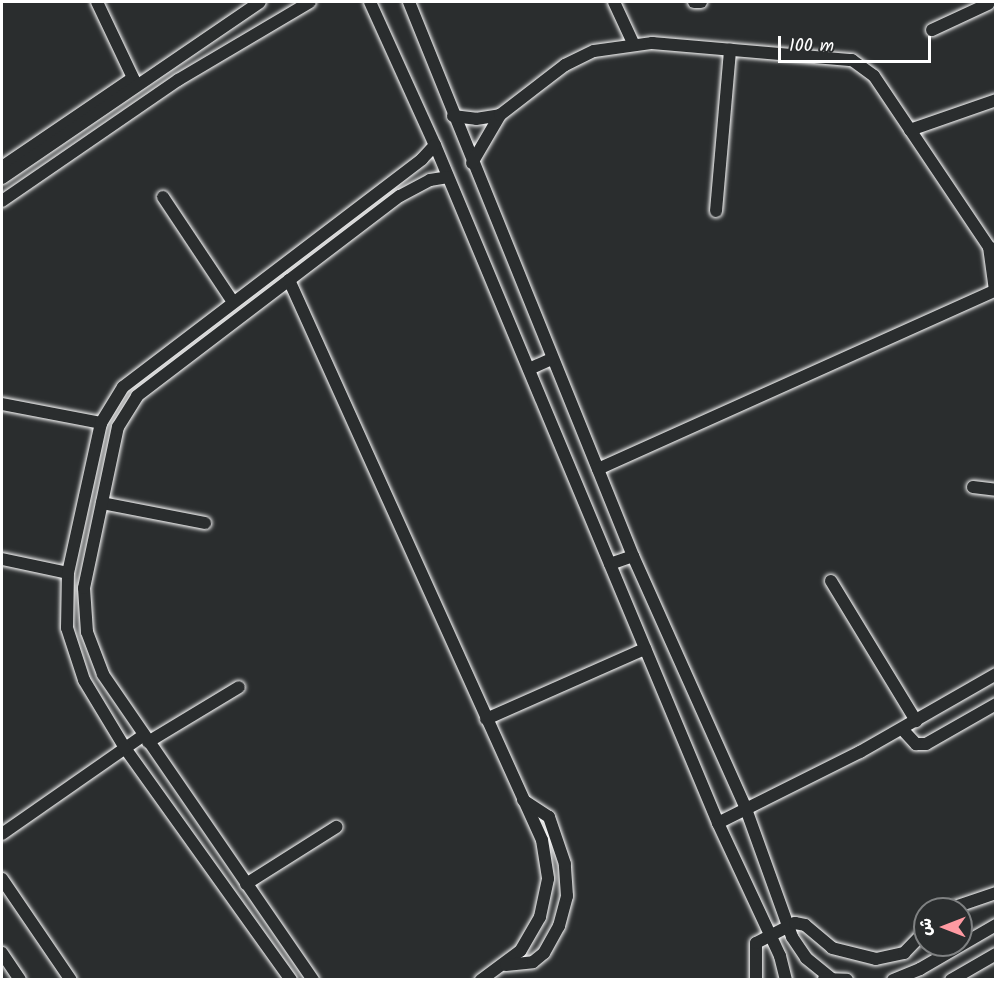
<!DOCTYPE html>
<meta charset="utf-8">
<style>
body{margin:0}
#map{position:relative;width:997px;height:981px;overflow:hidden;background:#2a2d2e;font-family:Kalam,"Playpen Sans Arabic",sans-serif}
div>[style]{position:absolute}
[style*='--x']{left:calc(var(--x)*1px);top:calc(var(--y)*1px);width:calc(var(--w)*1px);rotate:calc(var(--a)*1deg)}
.roads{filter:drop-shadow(0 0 2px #fff) drop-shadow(0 0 2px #fff)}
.minor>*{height:12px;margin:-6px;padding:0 6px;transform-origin:6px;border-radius:6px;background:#2a2d2e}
span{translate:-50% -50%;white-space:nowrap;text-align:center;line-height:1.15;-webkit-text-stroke:5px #2a2d2e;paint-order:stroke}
.frame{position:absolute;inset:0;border:3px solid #fff;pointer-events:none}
.north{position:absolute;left:913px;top:897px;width:60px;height:60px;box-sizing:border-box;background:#2a2d2e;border:2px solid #7f8182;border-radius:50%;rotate:270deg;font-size:16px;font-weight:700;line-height:24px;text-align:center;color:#fff}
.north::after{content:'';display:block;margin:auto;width:21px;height:27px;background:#ff9aa2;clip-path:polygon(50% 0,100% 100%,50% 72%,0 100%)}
.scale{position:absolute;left:778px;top:36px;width:153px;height:27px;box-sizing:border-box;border:3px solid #fff;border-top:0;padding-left:8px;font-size:18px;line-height:21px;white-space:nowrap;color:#fff;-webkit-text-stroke:4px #2a2d2e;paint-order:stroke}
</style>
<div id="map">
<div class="roads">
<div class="minor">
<div style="--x:97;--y:2;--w:91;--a:64.6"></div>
<div style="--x:370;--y:2;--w:157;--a:65.6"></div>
<div style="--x:435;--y:145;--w:735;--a:67.34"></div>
<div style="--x:718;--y:823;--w:147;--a:65"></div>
<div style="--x:780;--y:956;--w:25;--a:76"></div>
<div style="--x:409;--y:2;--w:598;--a:67.98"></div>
<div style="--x:633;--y:556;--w:277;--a:65.9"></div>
<div style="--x:746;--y:809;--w:136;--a:70.2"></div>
<div style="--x:792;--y:937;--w:25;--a:56"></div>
<div style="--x:806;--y:958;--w:32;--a:39"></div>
<div style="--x:614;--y:2;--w:45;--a:65.1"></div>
<div style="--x:694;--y:2;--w:7;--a:0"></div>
<div style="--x:932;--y:30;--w:62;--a:-24.9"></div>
<div style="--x:453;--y:116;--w:23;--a:7"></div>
<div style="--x:476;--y:119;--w:24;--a:-9"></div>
<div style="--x:910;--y:130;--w:91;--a:-19.2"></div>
<div style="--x:472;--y:163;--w:56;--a:-59.7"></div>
<div style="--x:500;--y:115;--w:82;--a:-37.6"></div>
<div style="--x:565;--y:65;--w:32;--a:-26"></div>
<div style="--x:594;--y:51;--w:59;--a:-7.9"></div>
<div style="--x:652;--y:43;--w:201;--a:4.9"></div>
<div style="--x:852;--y:60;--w:27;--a:36"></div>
<div style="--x:874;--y:76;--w:206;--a:56.1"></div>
<div style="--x:989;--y:247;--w:8;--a:30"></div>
<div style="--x:2;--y:167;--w:158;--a:-34.2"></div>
<div style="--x:2;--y:178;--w:312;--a:-34.3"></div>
<div style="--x:163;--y:197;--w:126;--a:56.3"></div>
<div style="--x:2;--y:201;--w:214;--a:-34.5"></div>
<div style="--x:178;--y:80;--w:153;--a:-30.6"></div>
<div style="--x:716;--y:211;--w:162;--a:-85"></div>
<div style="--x:989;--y:247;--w:43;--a:82.1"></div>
<div style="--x:289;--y:280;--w:614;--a:65.69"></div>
<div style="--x:542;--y:840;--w:39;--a:81"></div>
<div style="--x:548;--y:879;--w:39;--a:102"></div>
<div style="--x:540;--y:917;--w:39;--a:120"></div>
<div style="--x:520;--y:951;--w:49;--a:143.4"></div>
<div style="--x:529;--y:369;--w:24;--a:-24"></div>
<div style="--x:2;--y:404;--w:101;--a:10.9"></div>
<div style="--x:598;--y:469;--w:436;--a:-24.2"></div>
<div style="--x:973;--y:487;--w:23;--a:7"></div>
<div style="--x:102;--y:503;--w:105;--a:11"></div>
<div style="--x:2;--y:559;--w:67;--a:12"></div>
<div style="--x:610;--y:564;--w:24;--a:-19"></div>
<div style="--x:831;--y:581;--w:164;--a:58.7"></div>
<div style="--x:486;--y:719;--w:174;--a:-23.8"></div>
<div style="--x:902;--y:729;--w:21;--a:47"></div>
<div style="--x:916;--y:744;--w:10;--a:0"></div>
<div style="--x:926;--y:744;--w:81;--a:-29.7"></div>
<div style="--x:148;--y:742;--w:106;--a:-31.1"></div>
<div style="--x:718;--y:823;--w:159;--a:-26.6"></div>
<div style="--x:860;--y:752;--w:157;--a:-29.8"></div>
<div style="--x:2;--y:834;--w:173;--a:-34.9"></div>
<div style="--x:2;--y:879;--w:122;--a:55.7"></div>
<div style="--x:246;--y:884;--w:107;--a:-32.3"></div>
<div style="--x:949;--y:909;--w:50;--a:-18.8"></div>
<div style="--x:2;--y:953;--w:32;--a:56"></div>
<div style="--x:506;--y:965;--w:27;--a:-6"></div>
<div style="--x:533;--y:962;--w:14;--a:-39"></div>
<div style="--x:544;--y:953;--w:31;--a:-61"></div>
<div style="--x:559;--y:926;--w:31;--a:-75"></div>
<div style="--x:567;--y:896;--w:32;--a:-94"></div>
<div style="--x:565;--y:864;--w:50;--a:-108.8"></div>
<div style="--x:549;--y:817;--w:31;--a:-147"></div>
<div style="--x:824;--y:979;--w:23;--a:2"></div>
<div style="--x:291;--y:980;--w:285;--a:-125.6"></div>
<div style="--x:125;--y:748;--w:79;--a:-121.1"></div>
<div style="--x:84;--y:680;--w:55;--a:-108.1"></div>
<div style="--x:67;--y:628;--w:55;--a:-89"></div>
<div style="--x:68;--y:573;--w:154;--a:-77.6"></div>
<div style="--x:101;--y:423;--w:42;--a:-58.6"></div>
<div style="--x:123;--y:387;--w:376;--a:-37.3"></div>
<div style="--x:422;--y:159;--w:19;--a:-47"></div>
<div style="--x:313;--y:980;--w:371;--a:-124.5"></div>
<div style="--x:103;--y:674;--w:45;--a:-110.9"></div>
<div style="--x:87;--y:632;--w:44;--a:-93.9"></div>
<div style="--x:84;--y:588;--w:165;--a:-78.1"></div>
<div style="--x:118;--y:427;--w:36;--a:-58"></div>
<div style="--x:137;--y:396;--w:330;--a:-37.3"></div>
<div style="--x:400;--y:196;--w:34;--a:-28"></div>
<div style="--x:430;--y:180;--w:18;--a:-9"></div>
<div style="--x:756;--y:980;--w:37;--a:-90"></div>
<div style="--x:756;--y:943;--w:44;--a:-27.1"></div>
<div style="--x:795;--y:923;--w:10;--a:11"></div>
<div style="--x:805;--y:925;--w:35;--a:40"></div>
<div style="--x:832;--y:948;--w:45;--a:14"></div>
<div style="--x:876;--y:959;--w:29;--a:-12"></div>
<div style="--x:904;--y:953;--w:30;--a:-46"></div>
<div style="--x:893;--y:980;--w:29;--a:-22"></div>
<div style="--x:920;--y:969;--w:88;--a:-30.1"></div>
<div style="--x:951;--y:980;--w:52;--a:-30"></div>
</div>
</div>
<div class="frame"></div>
<div class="north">ش</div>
<div class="scale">100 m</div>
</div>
